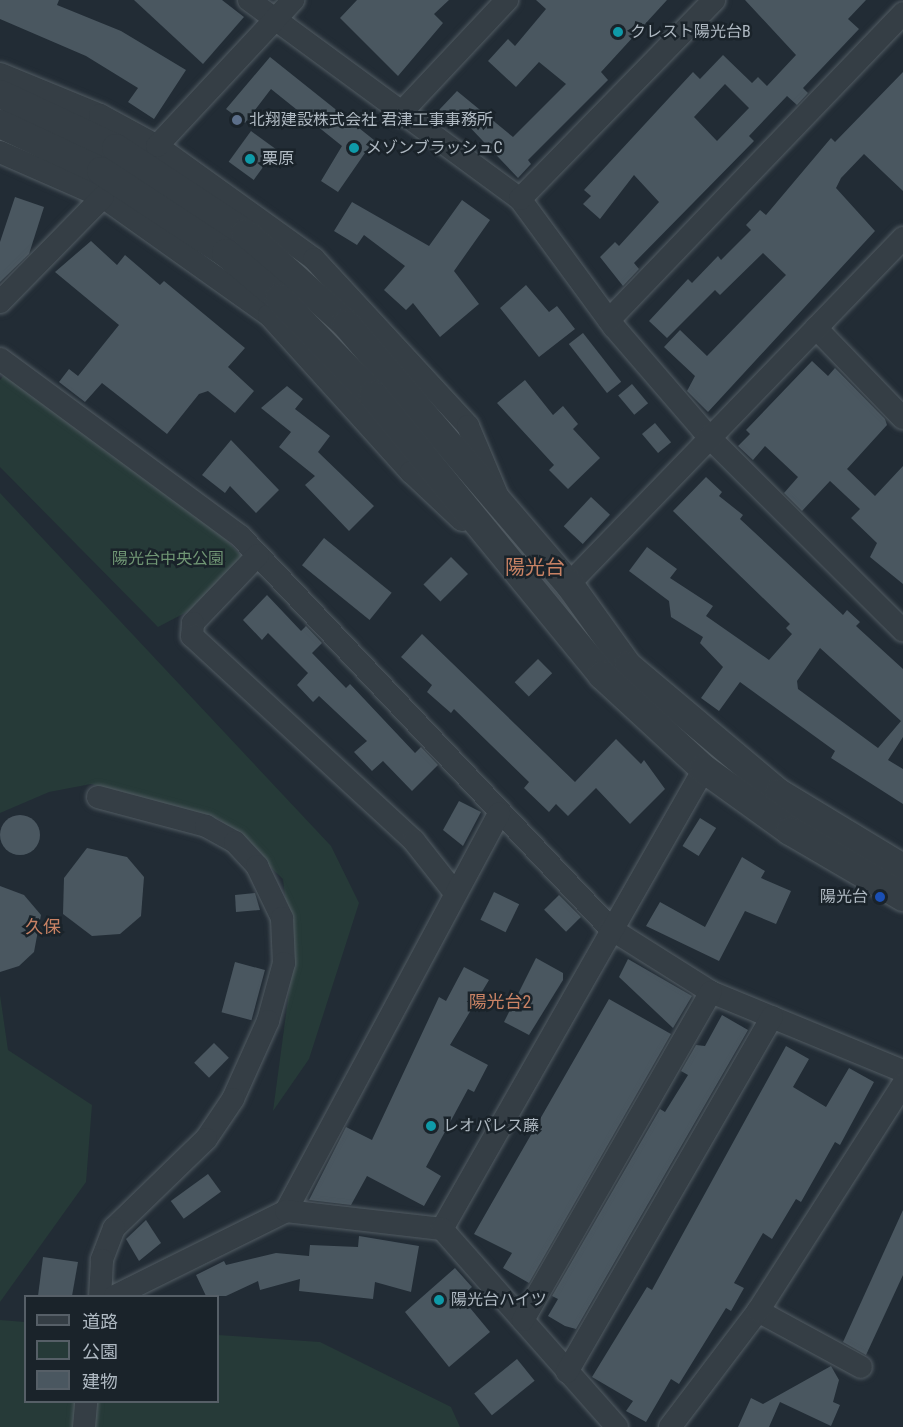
<!DOCTYPE html>
<meta charset="utf-8">
<style>
body{margin:0}
#map{position:relative;width:903px;height:1427px;overflow:hidden;background:#222c35;font-family:"Roboto Condensed","Noto Sans JP",sans-serif}
div>[style]{position:absolute}
[style*='--x']{left:calc(var(--x)*1px);top:calc(var(--y)*1px);width:calc(var(--w)*1px);rotate:calc(var(--a)*1deg)}
.green>*{inset:0;background:#263a38}
.building>*{inset:0;background:#4a5760;transform-origin:0 0}
.round{border-radius:50%}
.roads{filter:drop-shadow(0 0 2px #525c63) drop-shadow(0 0 2px #525c63)}
.minor>*{height:22px;margin:-11px;padding:0 11px;transform-origin:11px;border-radius:11px;background:#353e45}
.tertiary>*{height:28px;margin:-14px;padding:0 14px;transform-origin:14px;border-radius:14px;background:#353e45}
.dots>*{width:16px;height:16px;translate:-50% -50%;box-sizing:border-box;border:3px solid #1a232a;border-radius:50%}
span{translate:-50% -50%;white-space:nowrap;text-align:center;line-height:1.15;-webkit-text-stroke:5px #1a232a;paint-order:stroke}
.poi-label{font-size:16px;color:#afb9c2}
.left{translate:0 -50%;text-align:left}
.right{translate:-100% -50%;text-align:right}
.park-label{font-size:16px;color:#709674}
.neighbourhood-label{font-size:18px;color:#c98264}
.quarter-label{font-size:20px;color:#c98264}
.legend{position:absolute;left:24px;top:1295px;width:195px;height:108px;box-sizing:border-box;background:#1a232a;border:2px solid #565f67;margin:0;padding:8px 10px;list-style:none;font-size:18px;color:#afb9c2}
.legend li{display:flex;align-items:center;gap:12px;height:30px}
.legend b{width:30px;border:2px solid #565f67}
</style>
<div id="map">
<div class="green">
<div style="clip-path:polygon(5px 374px,207px 519px,244px 559px,204px 603px,158px 627px,0 467px,0 380px)"></div>
<div style="clip-path:polygon(0 493px,331px 846px,359px 903px,309px 1059px,273px 1111px,293px 962px,283px 879px,219px 819px,91px 784px,49px 792px,0 813px)"></div>
<div style="clip-path:polygon(0 995px,8px 1050px,92px 1105px,86px 1182px,0 1302px)"></div>
<div style="clip-path:polygon(0 1320px,25px 1322px,26px 1402px,218px 1402px,218px 1335px,320px 1342px,451px 1407px,460px 1427px,0 1427px)"></div>
</div>
<div class="building">
<div style="clip-path:polygon(0 0,59px 0,57px 5px,121px 31px,186px 70px,154px 119px,128px 102px,138px 88px,86px 56px,0 19px)"></div>
<div style="clip-path:polygon(134px 0,222px 0,244px 17px,203px 64px)"></div>
<div style="clip-path:polygon(357px 0,449px 0,434px 14px,443px 23px,398px 76px,340px 18px)"></div>
<div style="clip-path:polygon(536px 0,667px 0,601px 72px,608px 80px,528px 160px,531px 164px,518px 178px,463px 120px,457px 126px,439px 110px,457px 91px,513px 137px,566px 84px,539px 62px,516px 87px,488px 61px,508px 39px,515px 46px,546px 9px)"></div>
<div style="clip-path:polygon(evenodd,745px 0,866px 0,848px 19px,859px 29px,803px 88px,808px 93px,797px 105px,787px 96px,749px 136px,754px 141px,634px 263px,639px 269px,623px 286px,600px 257px,615px 242px,619px 246px,659px 202px,634px 175px,600px 219px,583px 204px,591px 196px,584px 190px,693px 72px,700px 79px,723px 55px,752px 83px,758px 77px,767px 86px,796px 55px,745px 0,725px 84px,749px 108px,717px 141px,694px 117px,725px 84px)"></div>
<div style="clip-path:polygon(270px 57px,374px 140px,338px 192px,321px 181px,342px 146px,271px 89px,245px 123px,226px 109px)"></div>
<div style="clip-path:polygon(903px 72px,903px 191px,864px 154px,841px 178px,836px 188px,875px 231px,708px 412px,687px 391px,695px 376px,664px 347px,680px 330px,707px 356px,786px 275px,763px 253px,720px 295px,715px 290px,667px 338px,649px 321px,688px 279px,692px 283px,718px 256px,721px 260px,751px 230px,746px 225px,760px 210px,766px 215px,831px 138px,835px 142px)"></div>
<div style="left:251px;top:131px;width:31px;height:38px;rotate:36deg"></div>
<div style="clip-path:polygon(15px 197px,44px 207px,29px 254px,0 282px,0 242px)"></div>
<div style="clip-path:polygon(462px 200px,490px 220px,454px 271px,479px 304px,440px 337px,413px 303px,406px 310px,384px 290px,405px 266px,364px 235px,357px 245px,334px 231px,352px 202px,429px 246px)"></div>
<div style="clip-path:polygon(91px 241px,117px 265px,125px 255px,160px 285px,164px 281px,245px 348px,228px 367px,254px 391px,235px 413px,208px 391px,199px 394px,167px 434px,102px 383px,85px 402px,59px 382px,69px 369px,78px 376px,119px 325px,55px 272px)"></div>
<div style="clip-path:polygon(526px 285px,549px 312px,557px 306px,575px 329px,539px 357px,500px 308px)"></div>
<div style="left:583px;top:333px;width:62px;height:18px;rotate:52deg"></div>
<div style="clip-path:polygon(812px 361px,828px 376px,835px 368px,885px 419px,887px 425px,847px 469px,875px 496px,903px 466px,903px 584px,870px 557px,877px 543px,851px 518px,860px 509px,830px 481px,802px 511px,784px 493px,798px 477px,765px 446px,753px 460px,738px 446px,750px 434px,746px 430px)"></div>
<div style="clip-path:polygon(525px 380px,553px 415px,563px 406px,578px 424px,573px 429px,600px 458px,568px 489px,549px 470px,554px 465px,497px 403px)"></div>
<div style="left:632px;top:384px;width:25px;height:18px;rotate:50deg"></div>
<div style="clip-path:polygon(287px 386px,303px 399px,295px 409px,330px 436px,318px 452px,374px 506px,349px 531px,305px 485px,315px 476px,279px 447px,291px 432px,261px 408px)"></div>
<div style="left:655px;top:423px;width:25px;height:17px;rotate:50deg"></div>
<div style="clip-path:polygon(231px 440px,279px 490px,256px 513px,230px 486px,225px 493px,202px 475px)"></div>
<div style="clip-path:polygon(evenodd,706px 477px,722px 492px,719px 496px,743px 515px,740px 519px,843px 615px,847px 610px,860px 622px,856px 626px,903px 669px,903px 737px,888px 760px,903px 769px,903px 804px,831px 758px,835px 751px,740px 682px,719px 711px,701px 698px,723px 667px,700px 643px,703px 637px,671px 617px,669px 601px,629px 571px,647px 547px,677px 569px,670px 578px,713px 606px,706px 616px,769px 660px,792px 634px,786px 628px,790px 624px,673px 511px,706px 477px,820px 648px,901px 721px,878px 748px,798px 689px,797px 681px,820px 648px)"></div>
<div style="left:591px;top:497px;width:26px;height:40px;rotate:43deg"></div>
<div style="left:324px;top:538px;width:87px;height:35px;rotate:39deg"></div>
<div style="left:451px;top:557px;width:24px;height:39px;rotate:45deg"></div>
<div style="clip-path:polygon(267px 595px,301px 631px,306px 626px,322px 643px,312px 653px,346px 688px,350px 684px,415px 753px,421px 747px,438px 765px,412px 791px,383px 761px,372px 771px,354px 752px,367px 741px,319px 696px,313px 702px,297px 685px,308px 673px,268px 633px,262px 640px,243px 620px)"></div>
<div style="clip-path:polygon(422px 634px,575px 782px,616px 739px,641px 764px,644px 760px,665px 789px,630px 824px,596px 788px,568px 816px,556px 804px,549px 812px,524px 788px,529px 782px,454px 709px,451px 713px,427px 692px,432px 685px,401px 657px)"></div>
<div style="left:538px;top:659px;width:20px;height:33px;rotate:45deg"></div>
<div style="clip-path:polygon(459px 801px,481px 812px,463px 846px,443px 830px)"></div>
<div class="round" style="left:0;top:815px;width:40px;height:40px"></div>
<div style="left:700px;top:818px;width:19px;height:33px;rotate:32deg"></div>
<div style="clip-path:polygon(87px 848px,127px 857px,144px 877px,141px 916px,120px 934px,92px 936px,63px 914px,64px 878px)"></div>
<div style="clip-path:polygon(742px 857px,765px 871px,761px 878px,791px 891px,776px 924px,745px 911px,719px 961px,646px 926px,660px 902px,705px 927px)"></div>
<div style="clip-path:polygon(0 886px,24px 895px,41px 915px,34px 952px,19px 966px,0 972px)"></div>
<div style="left:494px;top:892px;width:28px;height:31px;rotate:26deg"></div>
<div style="clip-path:polygon(255px 893px,260px 910px,236px 912px,235px 895px)"></div>
<div style="left:559px;top:895px;width:31px;height:21px;rotate:45deg"></div>
<div style="clip-path:polygon(536px 958px,563px 973px,563px 980px,529px 1035px,504px 1022px)"></div>
<div style="clip-path:polygon(628px 959px,692px 996px,673px 1028px,619px 977px)"></div>
<div style="left:235px;top:962px;width:31px;height:52px;rotate:15deg"></div>
<div style="clip-path:polygon(464px 967px,489px 980px,450px 1045px,488px 1065px,474px 1092px,468px 1089px,426px 1167px,441px 1176px,424px 1206px,367px 1176px,351px 1205px,309px 1200px,346px 1127px,372px 1140px,439px 997px,446px 1001px)"></div>
<div style="clip-path:polygon(609px 999px,671px 1034px,529px 1283px,503px 1268px,512px 1253px,474px 1234px)"></div>
<div style="clip-path:polygon(722px 1015px,748px 1030px,576px 1329px,565px 1326px,548px 1316px,558px 1299px,552px 1296px,660px 1109px,665px 1112px,688px 1075px,681px 1071px,696px 1045px,705px 1046px)"></div>
<div style="left:214px;top:1043px;width:21px;height:28px;rotate:45deg"></div>
<div style="clip-path:polygon(786px 1046px,809px 1059px,793px 1087px,826px 1107px,849px 1068px,874px 1082px,840px 1145px,835px 1142px,801px 1202px,796px 1199px,772px 1239px,763px 1233px,734px 1283px,744px 1288px,731px 1311px,726px 1308px,679px 1384px,671px 1379px,646px 1422px,626px 1411px,633px 1401px,592px 1377px,647px 1287px,652px 1290px)"></div>
<div style="left:208px;top:1174px;width:22px;height:46px;rotate:54deg"></div>
<div style="clip-path:polygon(903px 1210px,903px 1275px,866px 1355px,843px 1342px)"></div>
<div style="clip-path:polygon(146px 1220px,161px 1243px,139px 1261px,126px 1239px)"></div>
<div style="clip-path:polygon(359px 1236px,419px 1246px,411px 1292px,375px 1282px,373px 1299px,299px 1291px,300px 1279px,260px 1290px,258px 1281px,226px 1296px,206px 1296px,196px 1275px,224px 1261px,226px 1265px,276px 1253px,309px 1256px,310px 1245px,358px 1247px)"></div>
<div style="clip-path:polygon(43px 1257px,78px 1262px,72px 1296px,38px 1296px)"></div>
<div style="clip-path:polygon(455px 1268px,472px 1287px,461px 1297px,490px 1332px,449px 1367px,405px 1312px)"></div>
<div style="left:517px;top:1359px;width:28px;height:55px;rotate:51deg"></div>
<div style="clip-path:polygon(831px 1366px,839px 1380px,833px 1402px,840px 1405px,831px 1426px,780px 1402px,769px 1427px,738px 1427px,751px 1398px,763px 1404px)"></div>
</div>
<div class="roads">
<div class="minor">
<div style="--x:249;--y:0;--w:336;--a:36.3"></div>
<div style="--x:520;--y:199;--w:159;--a:53.7"></div>
<div style="--x:614;--y:327;--w:145;--a:49.2"></div>
<div style="--x:709;--y:437;--w:274;--a:44.9"></div>
<div style="--x:0;--y:74;--w:108;--a:22.3"></div>
<div style="--x:100;--y:115;--w:65;--a:28.5"></div>
<div style="--x:157;--y:146;--w:193;--a:35.7"></div>
<div style="--x:314;--y:259;--w:227;--a:47.3"></div>
<div style="--x:468;--y:426;--w:77;--a:67.1"></div>
<div style="--x:399;--y:115;--w:158;--a:-46.8"></div>
<div style="--x:157;--y:146;--w:200;--a:-47"></div>
<div style="--x:0;--y:152;--w:112;--a:23.6"></div>
<div style="--x:103;--y:197;--w:204;--a:35.4"></div>
<div style="--x:269;--y:315;--w:212;--a:47.9"></div>
<div style="--x:411;--y:472;--w:70;--a:43.3"></div>
<div style="--x:520;--y:199;--w:278;--a:-45.7"></div>
<div style="--x:0;--y:302;--w:147;--a:-45.6"></div>
<div style="--x:609;--y:320;--w:425;--a:-46.2"></div>
<div style="--x:816;--y:328;--w:125;--a:46"></div>
<div style="--x:0;--y:359;--w:298;--a:36.4"></div>
<div style="--x:240;--y:536;--w:540;--a:46.65"></div>
<div style="--x:611;--y:929;--w:118;--a:32.2"></div>
<div style="--x:711;--y:992;--w:208;--a:22.4"></div>
<div style="--x:258;--y:555;--w:94;--a:133.7"></div>
<div style="--x:193;--y:623;--w:13;--a:94"></div>
<div style="--x:192;--y:636;--w:302;--a:42.7"></div>
<div style="--x:414;--y:841;--w:66;--a:51.7"></div>
<div style="--x:569;--y:584;--w:481;--a:-46"></div>
<div style="--x:98;--y:797;--w:112;--a:15"></div>
<div style="--x:206;--y:826;--w:33;--a:29"></div>
<div style="--x:235;--y:842;--w:33;--a:47"></div>
<div style="--x:257;--y:866;--w:58;--a:64.3"></div>
<div style="--x:282;--y:918;--w:45;--a:87.5"></div>
<div style="--x:284;--y:963;--w:60;--a:105.4"></div>
<div style="--x:268;--y:1021;--w:85;--a:114.2"></div>
<div style="--x:233;--y:1099;--w:48;--a:124"></div>
<div style="--x:206;--y:1139;--w:128;--a:135.9"></div>
<div style="--x:114;--y:1228;--w:34;--a:111"></div>
<div style="--x:102;--y:1260;--w:36;--a:93"></div>
<div style="--x:286;--y:1211;--w:451;--a:-61.8"></div>
<div style="--x:442;--y:1229;--w:529;--a:-60.34"></div>
<div style="--x:115;--y:1296;--w:191;--a:-26.4"></div>
<div style="--x:286;--y:1211;--w:157;--a:6.6"></div>
<div style="--x:442;--y:1229;--w:264;--a:48.5"></div>
<div style="--x:758;--y:1311;--w:117;--a:28.5"></div>
<div style="--x:523;--y:1320;--w:378;--a:-60.2"></div>
<div style="--x:567;--y:1372;--w:410;--a:-60"></div>
<div style="--x:84;--y:1427;--w:25;--a:-85"></div>
<div style="--x:670;--y:1427;--w:146;--a:-52.8"></div>
<div style="--x:758;--y:1311;--w:269;--a:-57.4"></div>
</div>
<div class="tertiary">
<div style="--x:0;--y:94;--w:128;--a:25"></div>
<div style="--x:116;--y:148;--w:154;--a:33.4"></div>
<div style="--x:245;--y:233;--w:136;--a:42"></div>
<div style="--x:346;--y:324;--w:343;--a:49.4"></div>
<div style="--x:569;--y:584;--w:101;--a:54.3"></div>
<div style="--x:628;--y:666;--w:197;--a:40.1"></div>
<div style="--x:779;--y:793;--w:145;--a:31.2"></div>
<div style="--x:0;--y:124;--w:111;--a:25"></div>
<div style="--x:101;--y:171;--w:149;--a:33.3"></div>
<div style="--x:226;--y:253;--w:70;--a:40.3"></div>
<div style="--x:279;--y:298;--w:135;--a:45.9"></div>
<div style="--x:373;--y:395;--w:362;--a:50.7"></div>
<div style="--x:602;--y:675;--w:139;--a:42.7"></div>
<div style="--x:704;--y:769;--w:106;--a:35.8"></div>
<div style="--x:790;--y:831;--w:131;--a:30.3"></div>
</div>
</div>
<div class="dots">
<div style="left:618px;top:32px;background:#0f9aa8"></div>
<div style="left:237px;top:120px;background:#5c6f8a"></div>
<div style="left:354px;top:148px;background:#0f9aa8"></div>
<div style="left:250px;top:159px;background:#0f9aa8"></div>
<div style="left:880px;top:897px;background:#1a4fb4"></div>
<div style="left:431px;top:1126px;background:#0f9aa8"></div>
<div style="left:439px;top:1300px;background:#0f9aa8"></div>
</div>
<div class="poi-label">
<span class="left" style="left:630px;top:32px">クレスト陽光台B</span>
<span class="left" style="left:249px;top:120px">北翔建設株式会社 君津工事事務所</span>
<span class="left" style="left:366px;top:148px">メゾンブラッシュC</span>
<span class="left" style="left:262px;top:159px">栗原</span>
<span class="right" style="left:868px;top:897px">陽光台</span>
<span class="left" style="left:443px;top:1126px">レオパレス藤</span>
<span class="left" style="left:451px;top:1300px">陽光台ハイツ</span>
</div>
<div class="park-label">
<span style="left:168px;top:559px">陽光台中央公園</span>
</div>
<div class="neighbourhood-label">
<span style="left:43px;top:927px">久保</span>
<span style="left:500px;top:1002px">陽光台2</span>
</div>
<div class="quarter-label">
<span style="left:535px;top:567px">陽光台</span>
</div>
<ul class="legend">
<li><b style="height:8px;background:#353e45"></b>道路</li>
<li><b style="height:16px;background:#263a38"></b>公園</li>
<li><b style="height:16px;background:#4a5760"></b>建物</li>
</ul>
</div>
